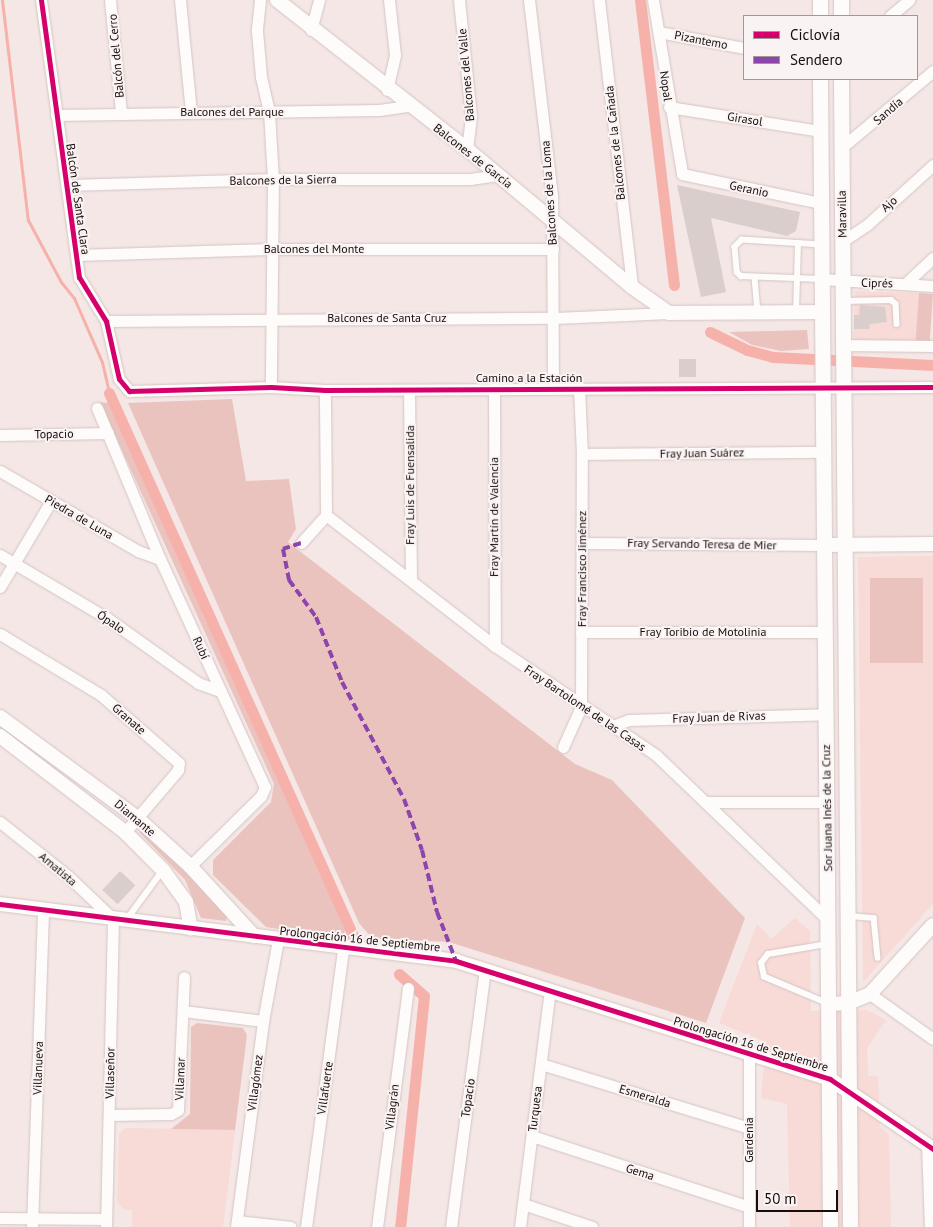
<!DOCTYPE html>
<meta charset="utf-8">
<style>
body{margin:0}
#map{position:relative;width:933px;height:1227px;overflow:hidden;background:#f5e7e5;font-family:"PT Sans",sans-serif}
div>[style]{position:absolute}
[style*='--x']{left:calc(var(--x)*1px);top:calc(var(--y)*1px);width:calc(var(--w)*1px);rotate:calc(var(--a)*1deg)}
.built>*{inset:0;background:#f8dad7;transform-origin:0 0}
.green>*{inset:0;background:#ebc3be;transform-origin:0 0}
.stream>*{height:3px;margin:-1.5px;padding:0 1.5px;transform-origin:1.5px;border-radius:1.5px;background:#f7b1ab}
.canal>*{height:11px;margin:-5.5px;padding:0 5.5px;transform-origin:5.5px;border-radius:5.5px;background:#f7b1ab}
.building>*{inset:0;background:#dacecc;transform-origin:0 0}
.roads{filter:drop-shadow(0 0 1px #d2c5c4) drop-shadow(0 0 1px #d2c5c4)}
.service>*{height:5.5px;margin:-2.75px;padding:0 2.75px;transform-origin:2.75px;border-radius:2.75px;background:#fefbfb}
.minor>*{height:11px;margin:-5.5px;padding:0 5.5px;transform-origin:5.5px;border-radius:5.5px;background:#fefbfb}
.tertiary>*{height:14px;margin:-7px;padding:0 7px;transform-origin:7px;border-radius:7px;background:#fefbfb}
.secondary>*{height:15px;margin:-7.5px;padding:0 7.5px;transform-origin:7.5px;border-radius:7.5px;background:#fefbfb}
.quiet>*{height:4px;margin-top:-2px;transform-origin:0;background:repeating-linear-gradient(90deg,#8e44ad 0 8px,transparent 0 12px)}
.cycleway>*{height:5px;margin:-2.5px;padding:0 2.5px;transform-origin:2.5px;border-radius:2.5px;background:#d6006c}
span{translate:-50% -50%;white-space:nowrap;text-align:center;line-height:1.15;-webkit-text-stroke:4px #faf3f3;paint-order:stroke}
.street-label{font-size:12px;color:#180d0c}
.legend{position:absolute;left:743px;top:15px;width:175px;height:65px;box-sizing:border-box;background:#faf3f3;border:1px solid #a09797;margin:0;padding:6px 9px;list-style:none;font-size:15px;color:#180d0c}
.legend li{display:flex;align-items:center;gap:10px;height:25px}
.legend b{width:25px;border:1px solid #a09797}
.scale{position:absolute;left:756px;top:1190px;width:82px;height:22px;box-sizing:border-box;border:2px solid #180d0c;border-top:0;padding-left:6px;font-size:15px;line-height:18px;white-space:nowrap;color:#180d0c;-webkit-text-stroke:4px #faf3f3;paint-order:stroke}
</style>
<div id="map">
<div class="built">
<div style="left:855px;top:291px;width:64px;height:50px;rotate:2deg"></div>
<div style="clip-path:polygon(933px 556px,933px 904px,863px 982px,858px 557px)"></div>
<div style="clip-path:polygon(795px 918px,810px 931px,811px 1011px,867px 1010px,886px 1020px,867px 1048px,868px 1076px,878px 1076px,880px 1127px,889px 1135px,891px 1227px,790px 1227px,787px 1104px,761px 1098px,766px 1042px,719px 1023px,757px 924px,771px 939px)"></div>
<div style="clip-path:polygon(125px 1128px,235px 1130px,223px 1227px,132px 1227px,132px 1210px,124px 1210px,117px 1201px,119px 1134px)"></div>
</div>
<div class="green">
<div style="left:919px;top:293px;width:14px;height:49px;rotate:4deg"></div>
<div style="clip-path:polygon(807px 330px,809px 349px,781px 351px,752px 345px,729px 332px)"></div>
<div style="clip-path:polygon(232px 399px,246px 481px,289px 479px,296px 529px,288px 542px,575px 764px,612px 780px,745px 918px,706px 1023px,449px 942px,372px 938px,359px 923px,128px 403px)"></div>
<div style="clip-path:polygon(100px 402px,108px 403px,345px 930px,343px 939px,266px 927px,213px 875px,213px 860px,271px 802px,274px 784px)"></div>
<div style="left:870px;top:578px;width:53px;height:85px"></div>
<div style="clip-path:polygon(146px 829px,228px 913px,226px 921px,201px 918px,185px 880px,139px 832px)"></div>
<div style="clip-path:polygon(197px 1023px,243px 1028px,247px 1035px,235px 1130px,171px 1129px,190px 1114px,191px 1027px)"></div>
</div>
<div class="stream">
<div style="--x:2;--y:0;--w:222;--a:83.3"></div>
<div style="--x:28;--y:220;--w:70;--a:62"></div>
<div style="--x:61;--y:282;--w:21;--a:51"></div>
<div style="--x:74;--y:298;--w:70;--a:66.4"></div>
<div style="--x:102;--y:362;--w:32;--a:77"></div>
</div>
<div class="canal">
<div style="--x:640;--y:0;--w:287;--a:83.2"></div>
<div style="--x:710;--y:332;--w:41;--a:25.9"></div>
<div style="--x:747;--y:350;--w:27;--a:15"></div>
<div style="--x:773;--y:357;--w:160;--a:2.9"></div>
<div style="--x:109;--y:393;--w:598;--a:65.79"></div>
<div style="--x:354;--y:938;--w:11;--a:45"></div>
<div style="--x:399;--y:974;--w:33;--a:41"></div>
<div style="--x:424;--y:996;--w:232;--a:95.9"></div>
</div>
<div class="building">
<div style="clip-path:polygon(677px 185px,800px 212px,796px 231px,787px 236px,711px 218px,726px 292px,701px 297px)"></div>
<div style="clip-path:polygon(860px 305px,885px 307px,887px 322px,870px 324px,869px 329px,854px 329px,854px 315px,859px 315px)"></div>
<div style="left:679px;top:359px;width:17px;height:18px"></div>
<div style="left:120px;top:871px;width:21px;height:26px;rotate:43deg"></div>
</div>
<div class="roads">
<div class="service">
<div style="--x:821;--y:245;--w:79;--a:-176.4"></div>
<div style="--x:742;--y:240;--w:10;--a:135"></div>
<div style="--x:735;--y:247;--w:25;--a:85"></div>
<div style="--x:737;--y:272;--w:6;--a:45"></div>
<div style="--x:741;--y:276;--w:80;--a:2.1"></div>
<div style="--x:755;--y:278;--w:34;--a:85"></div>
<div style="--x:844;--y:301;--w:47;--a:-1.2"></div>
<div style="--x:891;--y:300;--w:6;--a:39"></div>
<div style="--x:896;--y:304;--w:20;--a:87"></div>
<div style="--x:796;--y:312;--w:68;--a:-88.3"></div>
<div style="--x:850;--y:916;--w:24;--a:5"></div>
<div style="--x:874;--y:918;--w:40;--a:84.3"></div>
<div style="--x:127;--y:919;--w:61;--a:-53.7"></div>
<div style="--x:826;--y:1003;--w:67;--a:-157.2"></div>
<div style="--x:764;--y:977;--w:14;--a:-102"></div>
<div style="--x:761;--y:963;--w:11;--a:-52"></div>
<div style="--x:768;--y:954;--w:60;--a:-9.6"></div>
</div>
<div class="minor">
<div style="--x:41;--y:0;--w:280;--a:82.2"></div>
<div style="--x:79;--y:277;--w:52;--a:58.5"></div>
<div style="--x:106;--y:321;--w:59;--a:77.4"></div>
<div style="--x:119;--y:379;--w:16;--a:50"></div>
<div style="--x:129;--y:391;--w:142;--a:-1.6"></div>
<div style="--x:271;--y:387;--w:54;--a:3.2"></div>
<div style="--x:325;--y:390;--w:608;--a:-0.28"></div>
<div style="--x:110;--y:0;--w:113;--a:84.4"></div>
<div style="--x:180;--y:0;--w:113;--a:84.4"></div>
<div style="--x:260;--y:0;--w:31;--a:96"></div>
<div style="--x:257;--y:31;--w:46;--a:85"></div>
<div style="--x:261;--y:77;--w:36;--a:77"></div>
<div style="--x:269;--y:112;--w:67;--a:86.6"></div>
<div style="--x:273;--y:179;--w:208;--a:90.6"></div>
<div style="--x:459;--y:0;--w:118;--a:84.1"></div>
<div style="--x:471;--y:117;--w:32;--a:97"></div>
<div style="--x:529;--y:0;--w:197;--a:83.3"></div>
<div style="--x:552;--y:196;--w:191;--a:89.7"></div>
<div style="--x:599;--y:0;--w:289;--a:83.4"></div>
<div style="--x:653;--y:0;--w:176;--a:80.5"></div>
<div style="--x:682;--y:174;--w:142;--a:11.8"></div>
<div style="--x:890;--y:16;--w:25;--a:-40"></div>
<div style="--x:311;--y:30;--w:31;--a:-75"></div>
<div style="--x:659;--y:32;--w:86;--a:10.7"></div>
<div style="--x:387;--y:90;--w:36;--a:-77"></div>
<div style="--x:395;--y:55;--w:55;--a:-96.2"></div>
<div style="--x:669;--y:107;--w:154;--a:9"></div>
<div style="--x:56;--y:115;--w:323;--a:-0.9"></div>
<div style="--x:379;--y:110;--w:30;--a:-8"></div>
<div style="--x:841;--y:148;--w:120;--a:-39.9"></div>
<div style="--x:68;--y:185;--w:205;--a:-1.7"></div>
<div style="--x:273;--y:179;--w:197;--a:0"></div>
<div style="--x:470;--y:179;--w:28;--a:-8"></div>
<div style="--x:843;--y:241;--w:30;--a:-34"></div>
<div style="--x:868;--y:224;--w:88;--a:-42.2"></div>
<div style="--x:76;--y:255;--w:194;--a:-1.8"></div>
<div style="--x:270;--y:249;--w:283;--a:0"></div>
<div style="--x:821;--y:279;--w:112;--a:3.6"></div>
<div style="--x:905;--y:284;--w:38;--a:-43"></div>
<div style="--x:106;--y:321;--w:449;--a:-0.4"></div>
<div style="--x:555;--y:318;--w:114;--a:-2.5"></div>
<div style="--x:842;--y:345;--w:91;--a:0.6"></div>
<div style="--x:494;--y:388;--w:258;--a:89.8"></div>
<div style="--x:409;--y:390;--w:190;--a:89.4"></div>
<div style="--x:97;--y:408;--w:164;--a:67.4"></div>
<div style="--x:160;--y:559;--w:251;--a:65.3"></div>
<div style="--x:265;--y:787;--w:10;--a:114"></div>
<div style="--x:261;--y:796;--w:100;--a:135.4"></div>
<div style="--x:0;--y:435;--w:108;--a:-1.1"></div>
<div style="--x:582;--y:454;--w:241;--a:-0.5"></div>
<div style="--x:0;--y:471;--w:160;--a:30.1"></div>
<div style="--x:138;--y:551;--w:23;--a:20"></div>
<div style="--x:326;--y:515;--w:214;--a:37.8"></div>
<div style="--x:495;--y:646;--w:194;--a:34.1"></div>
<div style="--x:656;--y:755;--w:238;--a:43.8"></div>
<div style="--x:301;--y:543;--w:38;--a:-48"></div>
<div style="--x:326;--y:515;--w:125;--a:-90.5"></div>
<div style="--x:582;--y:543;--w:241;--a:0.5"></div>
<div style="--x:0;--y:555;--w:124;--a:30.5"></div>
<div style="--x:107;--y:618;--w:112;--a:35.5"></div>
<div style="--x:198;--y:683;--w:23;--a:20"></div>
<div style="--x:0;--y:587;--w:100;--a:-59.3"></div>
<div style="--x:581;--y:632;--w:243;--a:0"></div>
<div style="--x:0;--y:634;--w:118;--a:31.1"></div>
<div style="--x:101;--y:695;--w:103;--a:41.1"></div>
<div style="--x:179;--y:763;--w:7;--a:98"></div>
<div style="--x:178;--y:770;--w:82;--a:130.5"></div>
<div style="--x:613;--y:726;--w:17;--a:-21"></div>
<div style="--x:629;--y:720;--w:197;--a:-1.7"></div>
<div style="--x:563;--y:747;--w:44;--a:-65.8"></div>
<div style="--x:581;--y:707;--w:253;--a:-89.8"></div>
<div style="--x:582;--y:454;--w:66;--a:-92.6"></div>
<div style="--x:706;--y:802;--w:121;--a:0"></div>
<div style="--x:0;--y:822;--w:87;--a:38.5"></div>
<div style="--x:68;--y:876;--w:62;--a:43.7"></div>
<div style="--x:113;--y:919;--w:308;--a:91.3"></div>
<div style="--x:870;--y:994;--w:77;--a:35.5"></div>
<div style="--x:183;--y:1011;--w:81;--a:7.1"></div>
<div style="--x:541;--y:1064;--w:218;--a:17.1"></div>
<div style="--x:109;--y:1115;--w:62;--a:-0.9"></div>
<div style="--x:171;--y:1114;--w:8;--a:-30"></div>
<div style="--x:178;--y:1110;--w:133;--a:-87.4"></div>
<div style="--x:532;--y:1136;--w:228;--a:18.1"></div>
<div style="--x:927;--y:1145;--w:82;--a:87.9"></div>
<div style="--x:523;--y:1204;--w:73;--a:18.4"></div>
<div style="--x:0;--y:1218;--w:106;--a:0.5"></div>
<div style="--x:237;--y:1221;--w:54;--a:6.3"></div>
<div style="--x:32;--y:1227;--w:318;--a:-88"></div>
<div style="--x:236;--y:1227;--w:208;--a:-82.5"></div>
<div style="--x:263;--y:1021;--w:82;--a:-79.5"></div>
<div style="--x:306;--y:1227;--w:280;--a:-82.4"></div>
<div style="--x:377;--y:1227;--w:241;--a:-82.6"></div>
<div style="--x:451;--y:1227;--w:260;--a:-82.5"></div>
<div style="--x:520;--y:1227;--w:238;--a:-82.8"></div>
<div style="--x:749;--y:1227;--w:174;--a:-90"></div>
</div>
<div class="tertiary">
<div style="--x:277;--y:0;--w:241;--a:38.1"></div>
<div style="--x:467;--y:149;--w:215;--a:39.9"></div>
<div style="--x:632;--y:287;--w:45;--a:35.1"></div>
<div style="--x:669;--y:313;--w:153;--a:-0.4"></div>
<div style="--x:823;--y:545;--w:110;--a:-0.5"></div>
<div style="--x:0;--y:717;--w:169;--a:36.3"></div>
<div style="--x:136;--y:817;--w:73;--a:42.2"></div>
<div style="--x:190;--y:866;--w:95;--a:47.6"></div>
<div style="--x:0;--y:736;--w:158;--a:37.5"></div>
<div style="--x:125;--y:832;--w:54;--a:45"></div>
<div style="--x:163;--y:870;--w:39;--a:54"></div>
<div style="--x:186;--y:902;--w:27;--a:80"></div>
<div style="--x:0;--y:904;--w:460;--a:7.1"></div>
<div style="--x:456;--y:961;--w:392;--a:17.5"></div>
<div style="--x:830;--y:1079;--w:125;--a:34.2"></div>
<div style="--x:830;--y:1004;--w:18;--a:-3"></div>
<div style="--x:848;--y:1003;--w:24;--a:-22"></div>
<div style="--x:870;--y:994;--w:93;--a:-47.6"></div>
</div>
<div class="secondary">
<div style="--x:841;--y:0;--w:16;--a:90"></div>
<div style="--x:820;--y:16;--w:16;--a:-90"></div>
<div style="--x:820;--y:79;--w:1148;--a:89.5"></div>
<div style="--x:841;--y:79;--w:1148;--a:89.55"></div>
</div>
</div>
<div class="quiet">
<div style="--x:301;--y:543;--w:19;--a:162"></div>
<div style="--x:283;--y:549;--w:32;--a:79"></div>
<div style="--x:289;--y:580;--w:46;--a:53.9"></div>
<div style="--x:316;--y:617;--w:70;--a:68.2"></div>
<div style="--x:342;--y:682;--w:132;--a:62.1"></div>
<div style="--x:404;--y:799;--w:54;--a:70.6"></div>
<div style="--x:422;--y:850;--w:64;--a:76.4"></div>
<div style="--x:437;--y:912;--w:53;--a:68.8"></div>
</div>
<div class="cycleway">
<div style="--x:41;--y:0;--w:280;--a:82.2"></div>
<div style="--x:79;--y:277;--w:52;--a:58.5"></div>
<div style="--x:106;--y:321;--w:59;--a:77.4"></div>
<div style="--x:119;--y:379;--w:16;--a:50"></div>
<div style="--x:129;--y:391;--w:142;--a:-1.6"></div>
<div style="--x:271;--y:387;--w:54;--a:3.2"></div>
<div style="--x:325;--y:390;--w:608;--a:-0.28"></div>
<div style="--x:0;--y:904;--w:460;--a:7.1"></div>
<div style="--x:456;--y:961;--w:392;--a:17.5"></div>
<div style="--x:830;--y:1079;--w:125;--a:34.2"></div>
</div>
<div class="street-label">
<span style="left:701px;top:40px;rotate:11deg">Pizantemo</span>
<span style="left:116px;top:56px;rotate:-95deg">Balcón del Cerro</span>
<span style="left:466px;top:75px;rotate:-95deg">Balcones del Valle</span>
<span style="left:666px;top:86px;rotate:82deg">Nopal</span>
<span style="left:888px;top:111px;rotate:-41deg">Sandía</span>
<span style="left:232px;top:112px">Balcones del Parque</span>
<span style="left:745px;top:119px;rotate:9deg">Girasol</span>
<span style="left:615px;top:143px;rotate:-96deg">Balcones de la Cañada</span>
<span style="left:473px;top:156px;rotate:38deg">Balcones de García</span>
<span style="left:283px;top:180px;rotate:-1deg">Balcones de la Sierra</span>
<span style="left:749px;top:189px;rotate:12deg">Geranio</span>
<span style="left:549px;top:193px;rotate:-94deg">Balcones de la Loma</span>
<span style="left:78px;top:199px;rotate:82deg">Balcón de Santa Clara</span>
<span style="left:889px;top:204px;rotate:-42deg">Ajo</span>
<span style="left:842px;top:214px;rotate:-91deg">Maravilla</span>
<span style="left:314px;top:249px">Balcones del Monte</span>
<span style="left:877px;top:283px;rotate:1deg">Ciprés</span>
<span style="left:387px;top:318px">Balcones de Santa Cruz</span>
<span style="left:529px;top:378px">Camino a la Estación</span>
<span style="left:54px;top:434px;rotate:-1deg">Topacio</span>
<span style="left:702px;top:453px;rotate:-1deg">Fray Juan Suárez</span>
<span style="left:410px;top:485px;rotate:-90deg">Fray Luis de Fuensalida</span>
<span style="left:79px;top:517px;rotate:30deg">Piedra de Luna</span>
<span style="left:494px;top:517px;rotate:-90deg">Fray Martín de Valencia</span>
<span style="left:702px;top:544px;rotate:1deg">Fray Servando Teresa de Mier</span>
<span style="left:582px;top:569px;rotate:-90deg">Fray Francisco Jiménez</span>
<span style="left:111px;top:622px;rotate:34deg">Ópalo</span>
<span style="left:703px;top:632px">Fray Toribio de Motolinia</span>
<span style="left:201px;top:648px;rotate:66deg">Rubí</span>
<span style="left:585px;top:708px;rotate:34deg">Fray Bartolomé de las Casas</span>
<span style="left:719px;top:717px;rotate:-2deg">Fray Juan de Rivas</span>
<span style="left:129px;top:719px;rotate:41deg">Granate</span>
<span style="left:827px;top:808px;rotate:-91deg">Sor Juana Inés de la Cruz</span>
<span style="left:135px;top:818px;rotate:40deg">Diamante</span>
<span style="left:58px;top:869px;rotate:40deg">Amatista</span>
<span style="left:360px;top:939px;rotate:6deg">Prolongación 16 de Septiembre</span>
<span style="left:751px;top:1044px;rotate:17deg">Prolongación 16 de Septiembre</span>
<span style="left:38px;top:1068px;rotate:-88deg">Villanueva</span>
<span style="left:110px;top:1073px;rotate:-89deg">Villaseñor</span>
<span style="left:180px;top:1079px;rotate:-88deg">Villamar</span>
<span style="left:255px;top:1083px;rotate:-83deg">Villagómez</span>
<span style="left:325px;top:1088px;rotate:-82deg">Villafuerte</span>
<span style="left:645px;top:1096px;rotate:17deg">Esmeralda</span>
<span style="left:468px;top:1098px;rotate:-82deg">Topacio</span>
<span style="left:392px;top:1107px;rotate:-83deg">Villagrán</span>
<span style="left:535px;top:1109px;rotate:-83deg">Turquesa</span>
<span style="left:749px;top:1140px;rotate:-90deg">Gardenia</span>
<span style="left:640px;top:1172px;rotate:18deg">Gema</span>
</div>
<ul class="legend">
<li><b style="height:6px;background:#d6006c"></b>Ciclovía</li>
<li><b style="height:6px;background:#8e44ad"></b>Sendero</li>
</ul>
<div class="scale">50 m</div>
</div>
